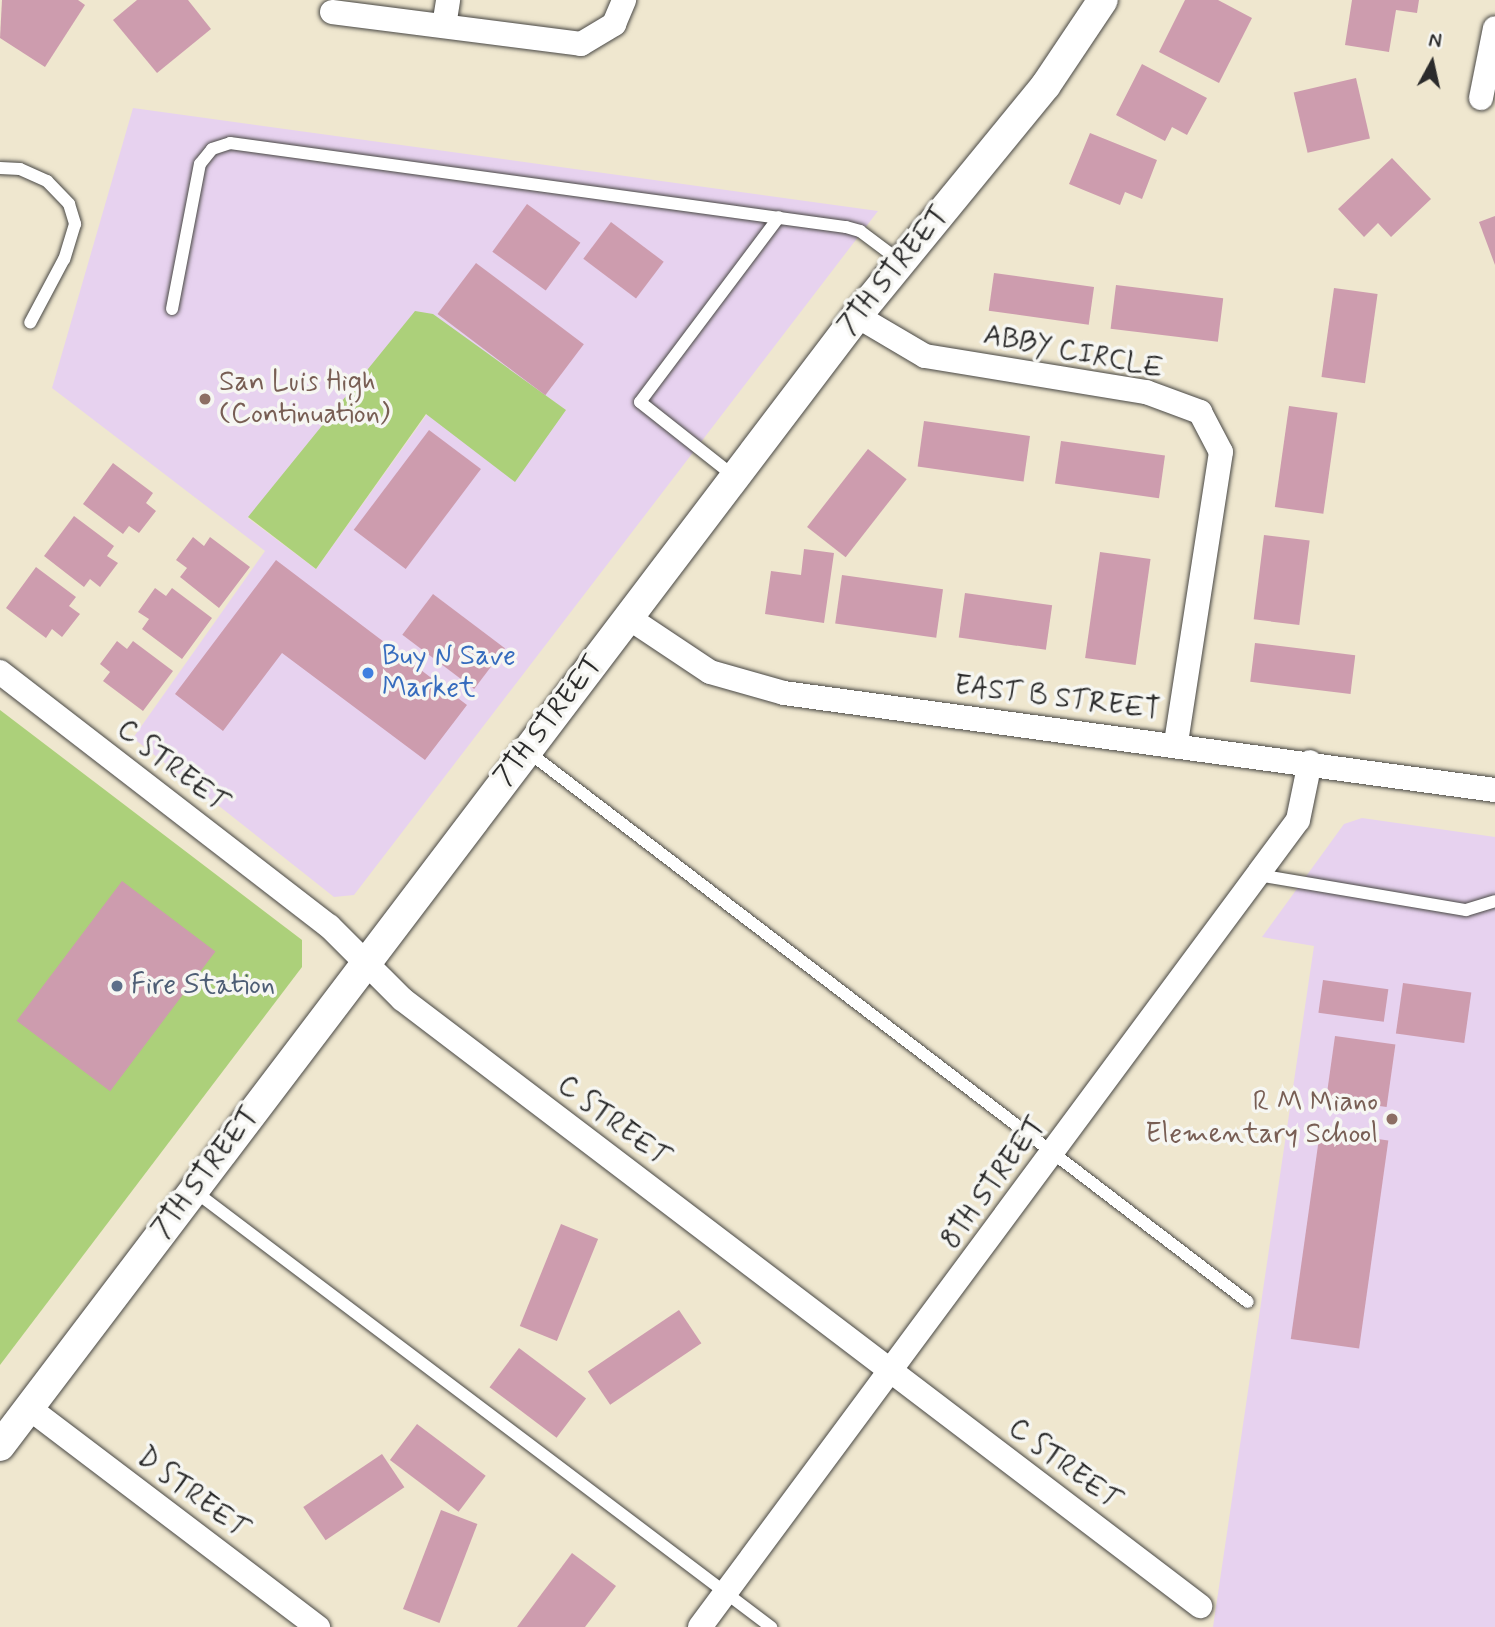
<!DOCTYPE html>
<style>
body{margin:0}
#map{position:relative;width:1495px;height:1627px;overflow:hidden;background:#efe7cf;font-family:Mynerve,sans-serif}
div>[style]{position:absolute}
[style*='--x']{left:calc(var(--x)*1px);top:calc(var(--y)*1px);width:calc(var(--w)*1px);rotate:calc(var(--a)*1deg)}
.built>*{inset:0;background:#e7d2ef}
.green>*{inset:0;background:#acd07a}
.building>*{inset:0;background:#cd9cae;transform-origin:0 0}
.roads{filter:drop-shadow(0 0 2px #484744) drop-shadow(0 0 2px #484744)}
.service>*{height:12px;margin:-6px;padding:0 6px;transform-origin:6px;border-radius:6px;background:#fff}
.minor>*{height:24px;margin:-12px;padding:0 12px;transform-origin:12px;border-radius:12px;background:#fff}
.tertiary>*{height:30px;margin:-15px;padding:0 15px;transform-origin:15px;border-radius:15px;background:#fff}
.dots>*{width:19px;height:19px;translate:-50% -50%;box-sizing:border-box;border:4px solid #f6f6f2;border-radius:50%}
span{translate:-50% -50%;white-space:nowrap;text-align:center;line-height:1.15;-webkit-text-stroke:7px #f6f6f2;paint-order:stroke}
.street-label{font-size:28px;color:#2b2b2b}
.education-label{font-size:28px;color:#785e54}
.left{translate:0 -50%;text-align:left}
.right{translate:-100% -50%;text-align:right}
.shop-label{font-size:28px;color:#366cbe}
.service-label{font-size:28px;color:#4e5e75}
.north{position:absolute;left:1397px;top:28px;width:70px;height:70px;-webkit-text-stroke:5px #f6f6f2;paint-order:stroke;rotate:8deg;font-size:19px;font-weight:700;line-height:28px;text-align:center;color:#2b2b2b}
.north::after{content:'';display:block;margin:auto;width:24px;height:32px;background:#2b2b2b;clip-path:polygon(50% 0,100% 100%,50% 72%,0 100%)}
</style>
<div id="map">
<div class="built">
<div style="clip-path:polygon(evenodd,133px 108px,878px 211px,354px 895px,334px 897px,133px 738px,265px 551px,52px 388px,133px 108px,415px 312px,433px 315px,565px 410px,515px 481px,427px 414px,316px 569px,248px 518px,415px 312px)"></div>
<div style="clip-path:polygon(1362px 818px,1495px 837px,1495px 1627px,1213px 1627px,1314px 946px,1262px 937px,1344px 824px)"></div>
</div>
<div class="green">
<div style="clip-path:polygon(415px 311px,433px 314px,566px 410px,515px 482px,426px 414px,316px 569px,248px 517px)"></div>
<div style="clip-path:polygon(0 710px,302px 940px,302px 967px,0 1365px)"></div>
</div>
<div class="building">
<div style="clip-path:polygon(2px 0,78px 0,85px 5px,45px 67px,0 38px)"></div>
<div style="clip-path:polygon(137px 0,188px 0,211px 29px,157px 73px,113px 20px)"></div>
<div style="clip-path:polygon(1185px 0,1218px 0,1252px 18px,1219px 83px,1159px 52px)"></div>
<div style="clip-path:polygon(1352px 0,1419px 0,1417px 13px,1396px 10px,1389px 52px,1345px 45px)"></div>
<div style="clip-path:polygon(1142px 64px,1207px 98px,1187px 135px,1172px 127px,1165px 141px,1116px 115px)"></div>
<div style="left:1356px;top:78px;width:62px;height:64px;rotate:77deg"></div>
<div style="clip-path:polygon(1090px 133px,1157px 160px,1142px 199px,1125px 192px,1120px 205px,1069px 184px)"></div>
<div style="clip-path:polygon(1392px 158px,1431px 199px,1391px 237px,1378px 223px,1364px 237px,1338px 209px)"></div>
<div style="left:527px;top:204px;width:66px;height:59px;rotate:36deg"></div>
<div style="clip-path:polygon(1495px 216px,1495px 265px,1479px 222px)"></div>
<div style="left:611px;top:222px;width:66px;height:46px;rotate:37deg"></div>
<div style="left:476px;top:263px;width:135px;height:64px;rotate:37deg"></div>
<div style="left:994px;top:273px;width:101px;height:38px;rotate:8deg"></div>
<div style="left:1116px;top:285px;width:108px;height:44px;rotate:7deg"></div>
<div style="left:1334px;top:288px;width:44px;height:90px;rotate:8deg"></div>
<div style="left:1289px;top:406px;width:49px;height:102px;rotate:8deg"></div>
<div style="left:924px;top:421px;width:107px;height:46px;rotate:8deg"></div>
<div style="left:429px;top:430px;width:65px;height:125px;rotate:37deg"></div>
<div style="left:1061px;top:441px;width:105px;height:43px;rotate:8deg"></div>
<div style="left:868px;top:449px;width:49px;height:99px;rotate:38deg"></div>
<div style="clip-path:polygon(113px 463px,153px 493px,146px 503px,156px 511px,139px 533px,129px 526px,123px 534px,83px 504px)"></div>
<div style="clip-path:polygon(74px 516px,114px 546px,107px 556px,118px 563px,100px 587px,90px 579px,84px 587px,44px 556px)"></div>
<div style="left:1264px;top:535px;width:46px;height:85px;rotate:7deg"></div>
<div style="clip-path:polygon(193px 537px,204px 546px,210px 537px,250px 567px,219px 608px,180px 577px,187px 568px,176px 560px)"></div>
<div style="clip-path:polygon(804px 549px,834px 553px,824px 623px,765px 614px,771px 571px,801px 575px)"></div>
<div style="left:1100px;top:552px;width:51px;height:107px;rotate:8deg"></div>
<div style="clip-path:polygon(276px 560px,467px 705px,425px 760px,282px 653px,223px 731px,175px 694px)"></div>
<div style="clip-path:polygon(36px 567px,76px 597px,69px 606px,80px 614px,62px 637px,52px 629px,46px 638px,6px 608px)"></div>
<div style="left:842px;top:575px;width:102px;height:49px;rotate:8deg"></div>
<div style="clip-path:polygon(155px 588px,166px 596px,172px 588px,212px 618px,182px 659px,142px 629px,149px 619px,138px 612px)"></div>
<div style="left:965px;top:593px;width:88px;height:45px;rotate:8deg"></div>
<div style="left:433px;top:594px;width:90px;height:51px;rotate:37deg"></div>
<div style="clip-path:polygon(117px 641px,127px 649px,133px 641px,173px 671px,143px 711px,103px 681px,110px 672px,100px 664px)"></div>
<div style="left:1255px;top:643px;width:101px;height:39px;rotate:7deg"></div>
<div style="left:122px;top:881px;width:117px;height:175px;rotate:37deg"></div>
<div style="left:1323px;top:980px;width:66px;height:33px;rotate:8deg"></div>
<div style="left:1403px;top:983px;width:69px;height:51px;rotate:8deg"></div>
<div style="left:1335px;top:1036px;width:61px;height:63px;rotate:8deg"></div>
<div style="left:1320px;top:1131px;width:69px;height:210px;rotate:8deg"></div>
<div style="left:561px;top:1224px;width:40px;height:110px;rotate:22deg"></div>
<div style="left:679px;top:1310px;width:40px;height:110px;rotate:56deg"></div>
<div style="left:519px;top:1348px;width:84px;height:49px;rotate:37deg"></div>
<div style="left:417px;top:1424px;width:86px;height:45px;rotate:37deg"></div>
<div style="left:382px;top:1454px;width:40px;height:95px;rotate:56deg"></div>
<div style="left:441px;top:1510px;width:39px;height:106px;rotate:21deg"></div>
<div style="clip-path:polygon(572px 1553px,616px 1586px,585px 1627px,517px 1627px)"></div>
</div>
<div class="roads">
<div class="service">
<div style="--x:0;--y:168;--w:20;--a:3"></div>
<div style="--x:20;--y:169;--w:30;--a:24"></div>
<div style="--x:47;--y:181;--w:32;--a:46"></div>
<div style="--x:69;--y:204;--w:21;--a:73"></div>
<div style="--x:75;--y:224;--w:37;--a:107"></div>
<div style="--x:64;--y:259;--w:72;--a:118"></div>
<div style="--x:172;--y:309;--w:148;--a:-79.1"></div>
<div style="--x:200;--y:164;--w:19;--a:-51"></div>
<div style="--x:212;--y:149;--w:19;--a:-18"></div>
<div style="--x:230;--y:143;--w:622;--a:7.77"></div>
<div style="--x:846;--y:227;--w:15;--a:16"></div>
<div style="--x:860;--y:231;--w:50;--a:36.9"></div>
<div style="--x:735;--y:477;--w:121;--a:-141.7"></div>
<div style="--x:640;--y:402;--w:231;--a:-53.1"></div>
<div style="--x:527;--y:751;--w:907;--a:37.39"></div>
<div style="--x:1258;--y:875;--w:211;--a:9.6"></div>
<div style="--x:1466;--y:910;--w:30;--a:-17"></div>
<div style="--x:193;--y:1190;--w:725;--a:37.09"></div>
</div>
<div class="minor">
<div style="--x:332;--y:12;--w:251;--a:7.3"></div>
<div style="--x:581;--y:44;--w:39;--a:-31"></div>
<div style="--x:614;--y:24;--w:26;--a:-67"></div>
<div style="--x:444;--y:26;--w:26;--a:-81"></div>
<div style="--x:1481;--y:98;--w:71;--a:-78.7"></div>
<div style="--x:857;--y:316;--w:79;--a:30.5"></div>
<div style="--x:925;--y:356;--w:224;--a:9.3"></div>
<div style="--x:1146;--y:392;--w:58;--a:20.3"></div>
<div style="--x:1200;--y:412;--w:45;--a:62.3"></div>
<div style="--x:1221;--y:452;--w:295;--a:98.8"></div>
<div style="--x:629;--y:618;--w:97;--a:33.7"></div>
<div style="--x:710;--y:672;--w:77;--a:15.8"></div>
<div style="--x:784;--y:693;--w:718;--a:7.77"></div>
<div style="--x:0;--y:672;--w:416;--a:37.7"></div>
<div style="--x:329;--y:926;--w:103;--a:45"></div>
<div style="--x:402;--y:999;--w:1003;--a:37.26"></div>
<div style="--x:29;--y:1408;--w:363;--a:37.2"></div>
<div style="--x:700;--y:1627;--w:1004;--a:-53.46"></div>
<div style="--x:1298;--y:820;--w:59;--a:-78.3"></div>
</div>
<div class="tertiary">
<div style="--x:0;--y:1446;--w:1418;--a:-52.82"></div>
<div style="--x:857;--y:316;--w:298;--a:-50.7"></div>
<div style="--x:1046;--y:85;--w:102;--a:-56.2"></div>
</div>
</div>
<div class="dots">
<div style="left:205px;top:399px;background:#8d6e63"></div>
<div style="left:368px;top:673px;background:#3f7fe0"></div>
<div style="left:117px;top:986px;background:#5c6f8a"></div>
<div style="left:1392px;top:1119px;background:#8d6e63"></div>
</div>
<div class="street-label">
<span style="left:894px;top:271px;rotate:-51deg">7TH STREET</span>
<span style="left:1073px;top:353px;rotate:11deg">ABBY CIRCLE</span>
<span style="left:1057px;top:699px;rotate:7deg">EAST B STREET</span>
<span style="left:549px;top:721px;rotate:-52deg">7TH STREET</span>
<span style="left:172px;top:767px;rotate:38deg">C STREET</span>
<span style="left:613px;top:1122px;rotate:37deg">C STREET</span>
<span style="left:206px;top:1173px;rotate:-53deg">7TH STREET</span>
<span style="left:994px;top:1183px;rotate:-54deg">8TH STREET</span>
<span style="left:1064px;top:1465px;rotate:37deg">C STREET</span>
<span style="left:192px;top:1494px;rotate:37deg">D STREET</span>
</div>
<div class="education-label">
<span class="left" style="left:219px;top:399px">San Luis High<br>(Continuation)</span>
<span class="right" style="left:1378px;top:1119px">R M Miano<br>Elementary School</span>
</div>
<div class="shop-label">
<span class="left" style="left:382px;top:673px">Buy N Save<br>Market</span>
</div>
<div class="service-label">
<span class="left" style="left:131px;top:986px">Fire Station</span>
</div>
<div class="north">N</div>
</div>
